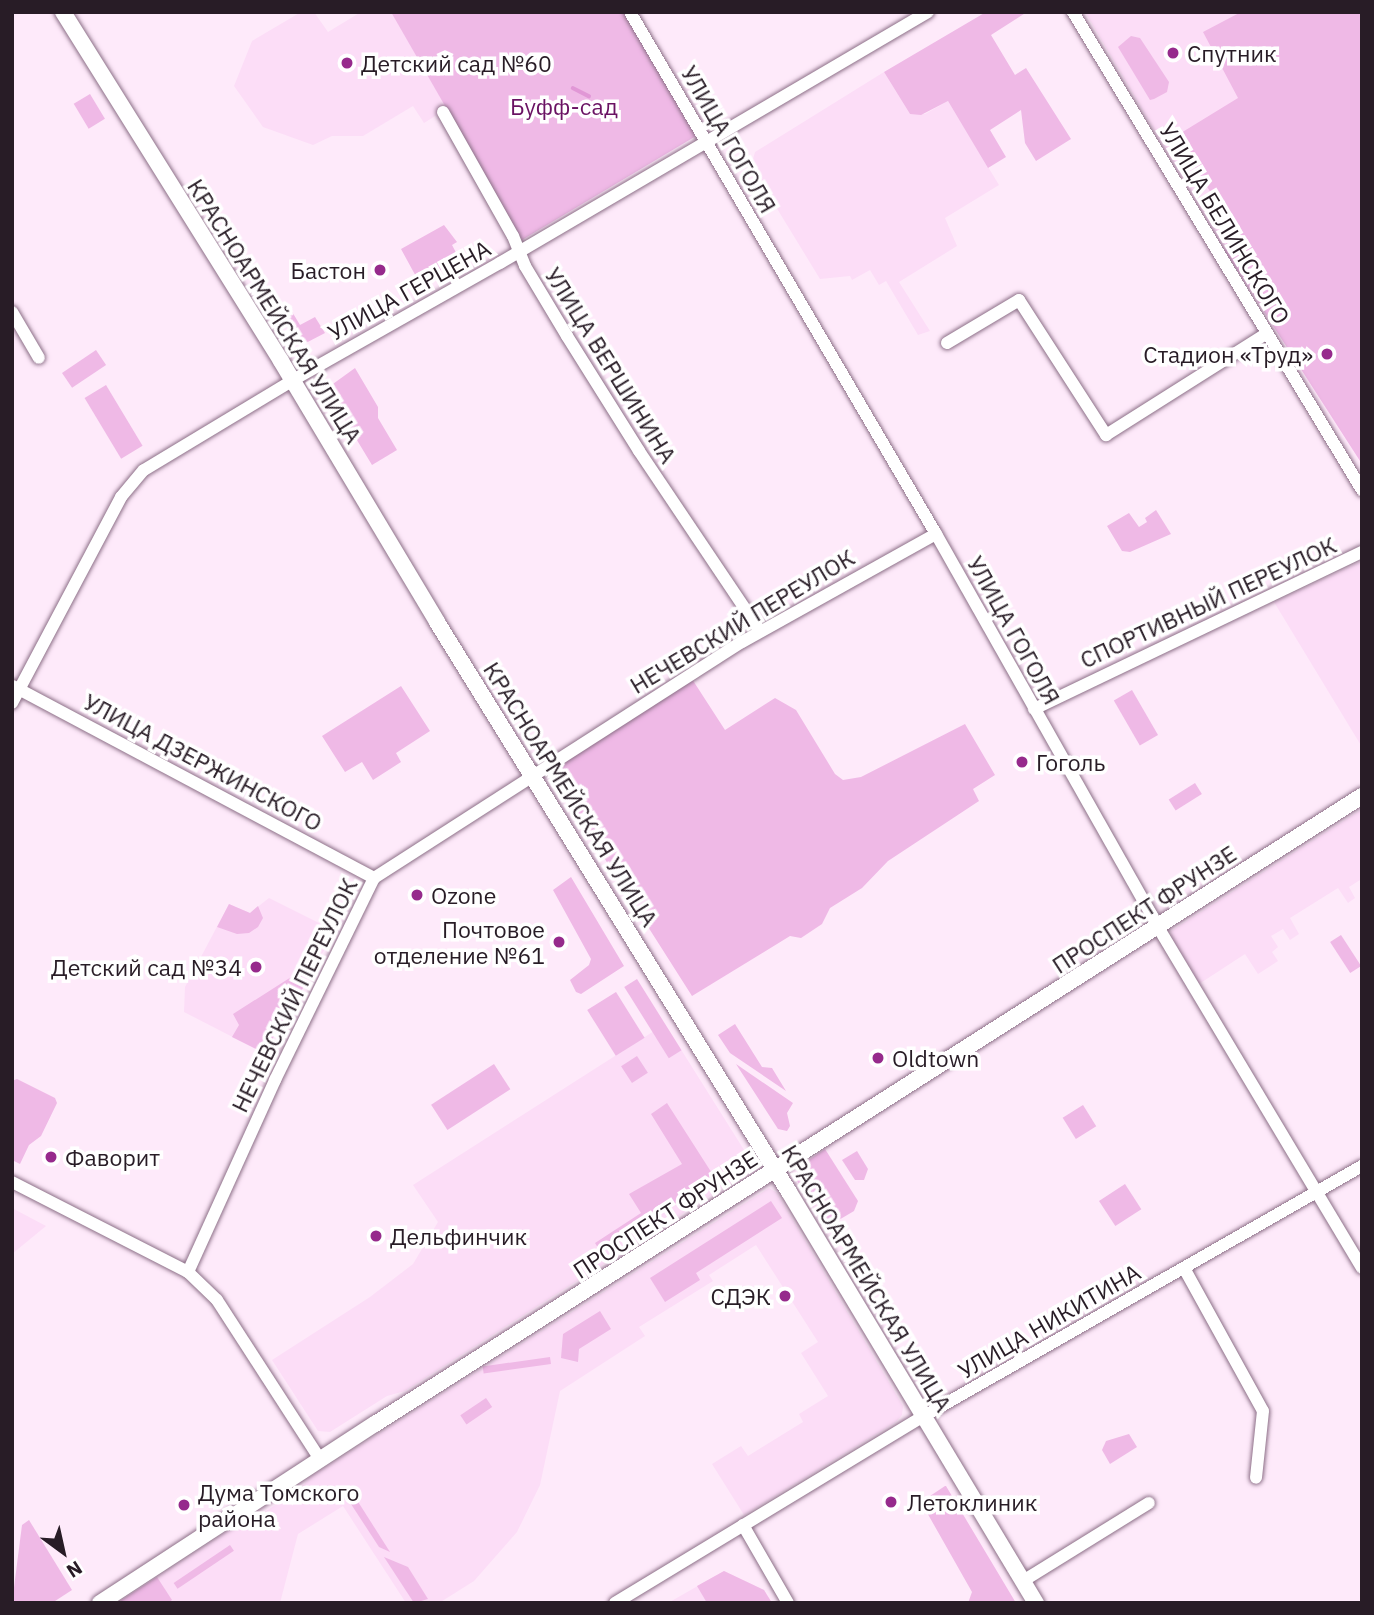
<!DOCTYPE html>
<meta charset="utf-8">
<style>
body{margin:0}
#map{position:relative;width:1374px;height:1615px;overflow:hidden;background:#feeafa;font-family:"IBM Plex Sans",sans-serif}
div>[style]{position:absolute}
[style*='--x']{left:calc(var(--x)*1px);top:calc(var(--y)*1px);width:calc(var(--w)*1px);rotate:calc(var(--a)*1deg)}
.built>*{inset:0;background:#fcddf7}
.green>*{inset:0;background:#efb9e6;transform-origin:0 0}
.stream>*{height:3.5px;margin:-1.75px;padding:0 1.75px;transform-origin:1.75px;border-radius:1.75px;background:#e197d6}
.roads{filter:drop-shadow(0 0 2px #8c6f87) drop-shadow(0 0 2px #8c6f87)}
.minor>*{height:12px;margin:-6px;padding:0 6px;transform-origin:6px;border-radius:6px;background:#fff}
.major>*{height:16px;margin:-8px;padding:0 8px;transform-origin:8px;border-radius:8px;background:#fff}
.dots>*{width:19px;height:19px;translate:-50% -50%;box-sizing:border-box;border:4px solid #fff;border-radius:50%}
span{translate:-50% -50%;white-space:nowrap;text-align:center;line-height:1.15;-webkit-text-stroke:7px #fff;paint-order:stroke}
.poi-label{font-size:23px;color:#281c26}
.left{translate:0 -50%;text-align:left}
.right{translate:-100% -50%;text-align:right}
.park-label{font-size:23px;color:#6a1263}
.street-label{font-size:23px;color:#281c26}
.frame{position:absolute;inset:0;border:14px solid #281c26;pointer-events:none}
.north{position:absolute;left:28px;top:1517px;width:70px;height:70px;-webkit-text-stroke:5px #fff;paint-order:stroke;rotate:147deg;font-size:19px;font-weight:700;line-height:28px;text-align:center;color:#281c26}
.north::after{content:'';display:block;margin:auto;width:24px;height:32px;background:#281c26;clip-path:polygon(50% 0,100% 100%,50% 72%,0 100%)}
</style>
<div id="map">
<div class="built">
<div style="clip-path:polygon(301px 12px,314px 12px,328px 32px,361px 12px,421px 12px,469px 95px,424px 123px,413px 106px,363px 136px,332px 136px,313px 145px,263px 127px,234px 86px,252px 41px)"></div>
<div style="clip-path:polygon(1085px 12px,1362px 12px,1362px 464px,1225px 251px)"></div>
<div style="clip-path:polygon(884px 72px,910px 114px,925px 114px,948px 101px,999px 185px,945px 218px,957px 246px,899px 282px,930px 331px,918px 335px,886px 281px,879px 285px,870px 270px,852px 280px,850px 276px,820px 279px,751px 166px,755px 152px)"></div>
<div style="clip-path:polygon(1362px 561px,1362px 747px,1274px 602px)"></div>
<div style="clip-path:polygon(1362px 809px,1362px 882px,1360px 880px,1349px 887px,1355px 898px,1348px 903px,1338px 888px,1290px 918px,1299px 934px,1290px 940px,1283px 929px,1271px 936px,1278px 947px,1272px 952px,1278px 961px,1258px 974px,1245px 954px,1199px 984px,1172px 938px,1171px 931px)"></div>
<div style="clip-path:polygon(269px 898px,327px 927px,333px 935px,264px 1053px,184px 1012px,185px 987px,229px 904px,250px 913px)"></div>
<div style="clip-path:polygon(665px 1024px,751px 1161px,752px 1169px,405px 1391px,387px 1396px,330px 1432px,318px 1431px,272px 1360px,370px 1297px,413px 1264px,438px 1222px,413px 1185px)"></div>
<div style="clip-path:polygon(769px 1188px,777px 1193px,903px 1406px,902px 1415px,896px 1422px,744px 1515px,712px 1464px,741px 1446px,748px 1456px,803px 1422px,799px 1414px,828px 1396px,801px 1353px,818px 1342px,756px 1245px,709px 1275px,713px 1281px,639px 1327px,645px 1336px,560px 1391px,540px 1485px,517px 1532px,474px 1581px,439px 1603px,406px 1603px,343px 1506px,298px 1534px,280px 1603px,117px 1603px,240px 1523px,254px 1519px,300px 1489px,310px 1477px)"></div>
<div style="clip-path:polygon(12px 1208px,46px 1226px,12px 1254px)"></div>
<div style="clip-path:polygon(724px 1571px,764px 1590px,772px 1603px,668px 1603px)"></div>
</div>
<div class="green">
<div style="clip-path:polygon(391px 12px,624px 12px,696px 136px,522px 240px)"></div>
<div style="clip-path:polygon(986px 12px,1027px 12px,991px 35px,1015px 75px,1026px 68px,1071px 139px,1036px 161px,1025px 143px,1021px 110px,990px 130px,1006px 157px,988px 168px,948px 101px,921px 115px,910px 114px,884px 72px)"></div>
<div style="clip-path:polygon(1241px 12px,1362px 12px,1362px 464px,1225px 251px,1227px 245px,1222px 237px,1229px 231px,1210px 201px,1214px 198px,1176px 136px,1238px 98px,1203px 32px)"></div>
<div style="clip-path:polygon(1131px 36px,1140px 38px,1169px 82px,1167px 92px,1154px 99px,1150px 100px,1118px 47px)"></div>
<div style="left:90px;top:94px;width:29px;height:19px;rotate:59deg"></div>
<div style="clip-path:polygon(444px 225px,457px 242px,452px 245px,460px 260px,419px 282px,401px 249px)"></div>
<div style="clip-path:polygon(288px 305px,300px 325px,315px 317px,325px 333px,300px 346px,278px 310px)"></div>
<div style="left:96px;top:350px;width:18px;height:41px;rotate:56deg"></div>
<div style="clip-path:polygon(355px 368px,378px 407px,378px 418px,397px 450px,372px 465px,326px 389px)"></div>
<div style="left:106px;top:385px;width:71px;height:25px;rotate:59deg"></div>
<div style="clip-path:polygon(1156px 510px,1171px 534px,1130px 552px,1122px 551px,1107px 526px,1129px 513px,1139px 527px,1147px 522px,1145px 518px)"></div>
<div style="clip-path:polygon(692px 679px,725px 730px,775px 698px,796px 710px,835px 774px,843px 780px,861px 777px,965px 724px,995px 775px,973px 789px,979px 801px,888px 861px,862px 888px,830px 908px,822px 924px,801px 938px,790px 936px,692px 996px,561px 790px,557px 775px,568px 759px)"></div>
<div style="clip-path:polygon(401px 686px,430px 731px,396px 753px,401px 762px,373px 780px,362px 762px,345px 772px,322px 736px)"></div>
<div style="left:1132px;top:690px;width:52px;height:21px;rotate:60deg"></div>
<div style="left:1195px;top:783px;width:13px;height:31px;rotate:58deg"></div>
<div style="clip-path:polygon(571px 877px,624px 966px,581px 994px,576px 992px,570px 980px,589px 965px,591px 959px,553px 890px)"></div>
<div style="clip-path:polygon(229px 904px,250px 913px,258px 906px,263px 918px,258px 927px,249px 933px,237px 934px,217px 927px)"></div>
<div style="left:1341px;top:935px;width:37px;height:13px;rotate:57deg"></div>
<div style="clip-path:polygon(299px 972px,306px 983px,264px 1053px,232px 1037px,239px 1025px,233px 1014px)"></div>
<div style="left:637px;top:979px;width:84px;height:15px;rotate:58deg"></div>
<div style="left:616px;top:992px;width:54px;height:34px;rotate:58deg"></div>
<div style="clip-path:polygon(735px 1024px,762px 1067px,772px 1068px,786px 1091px,730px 1053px,718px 1035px)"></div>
<div style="left:637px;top:1056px;width:20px;height:19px;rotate:57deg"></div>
<div style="left:494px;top:1064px;width:30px;height:75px;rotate:57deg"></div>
<div style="clip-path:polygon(736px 1064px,793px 1103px,787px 1113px,790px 1126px,787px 1131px,778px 1129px)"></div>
<div style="clip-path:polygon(17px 1079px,55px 1098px,57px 1103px,41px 1136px,29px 1145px,20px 1164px,12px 1160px,12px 1081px)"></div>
<div style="clip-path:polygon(667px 1103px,715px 1178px,600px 1251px,595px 1243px,641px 1213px,629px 1194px,682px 1164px,651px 1114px)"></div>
<div style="left:1083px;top:1105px;width:25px;height:24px;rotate:58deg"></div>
<div style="clip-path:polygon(825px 1149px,858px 1201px,854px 1211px,832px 1224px,822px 1224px,795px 1177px,800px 1166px)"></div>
<div style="clip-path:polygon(857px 1151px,868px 1169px,864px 1180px,855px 1180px,842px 1160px)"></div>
<div style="left:1125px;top:1184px;width:30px;height:31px;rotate:57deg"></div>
<div style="clip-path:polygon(771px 1201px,782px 1218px,696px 1273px,700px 1280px,665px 1302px,650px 1278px)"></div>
<div style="clip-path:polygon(600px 1311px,611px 1329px,579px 1349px,578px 1362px,561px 1358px,563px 1334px)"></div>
<div style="left:550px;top:1357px;width:7px;height:68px;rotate:82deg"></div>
<div style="left:486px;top:1398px;width:11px;height:31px;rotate:56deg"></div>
<div style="clip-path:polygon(1129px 1434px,1137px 1447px,1110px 1464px,1102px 1450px,1106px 1441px)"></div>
<div style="clip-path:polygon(945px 1486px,946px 1486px,1016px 1603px,968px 1603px,972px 1592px,921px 1502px)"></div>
<div style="clip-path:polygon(355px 1497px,390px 1552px,379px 1547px,349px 1501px)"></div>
<div style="clip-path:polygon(29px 1520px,72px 1590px,52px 1603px,12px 1603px,22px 1525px)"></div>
<div style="left:230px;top:1545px;width:7px;height:68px;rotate:56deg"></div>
<div style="clip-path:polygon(384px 1557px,408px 1567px,428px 1599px,414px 1603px)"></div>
<div style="clip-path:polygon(724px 1571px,764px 1590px,772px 1603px,707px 1603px,697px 1586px)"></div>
<div style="clip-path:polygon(157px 1577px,172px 1600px,168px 1603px,117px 1603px)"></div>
</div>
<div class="stream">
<div style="--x:573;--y:88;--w:18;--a:27"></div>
</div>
<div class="roads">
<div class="minor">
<div style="--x:630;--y:12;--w:605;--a:59.62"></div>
<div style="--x:936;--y:534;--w:451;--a:60.5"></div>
<div style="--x:1158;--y:927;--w:397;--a:59.1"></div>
<div style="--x:1073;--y:12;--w:559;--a:58.84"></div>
<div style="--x:443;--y:112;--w:142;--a:60.6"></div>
<div style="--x:513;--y:236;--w:32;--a:68"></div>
<div style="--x:525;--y:266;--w:82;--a:59"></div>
<div style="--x:567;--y:336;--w:136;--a:57.9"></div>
<div style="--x:639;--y:451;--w:217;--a:56.1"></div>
<div style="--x:12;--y:312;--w:53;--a:59.6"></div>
<div style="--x:947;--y:343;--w:84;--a:-30.8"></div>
<div style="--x:1019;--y:300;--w:161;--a:57.2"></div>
<div style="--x:1106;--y:435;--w:189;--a:-32.3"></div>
<div style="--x:13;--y:686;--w:409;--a:28"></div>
<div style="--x:12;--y:703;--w:233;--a:-62.1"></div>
<div style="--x:121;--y:497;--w:35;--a:-50"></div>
<div style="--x:144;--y:470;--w:174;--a:-31.1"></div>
<div style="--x:293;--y:380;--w:238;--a:-29.5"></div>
<div style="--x:500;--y:263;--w:496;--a:-30.4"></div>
<div style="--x:1034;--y:709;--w:364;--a:-25.6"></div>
<div style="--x:12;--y:1182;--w:198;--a:27.1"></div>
<div style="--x:188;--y:1272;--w:40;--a:44"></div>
<div style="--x:217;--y:1300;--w:189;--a:57.1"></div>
<div style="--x:1184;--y:1268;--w:163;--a:61.1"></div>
<div style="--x:1263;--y:1411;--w:67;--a:96"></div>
<div style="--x:188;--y:1272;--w:211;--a:-65.6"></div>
<div style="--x:275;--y:1080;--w:225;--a:-63.9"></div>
<div style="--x:374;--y:878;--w:437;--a:-32.7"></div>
<div style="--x:742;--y:642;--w:222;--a:-29.1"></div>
<div style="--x:743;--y:1525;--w:90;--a:60"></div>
<div style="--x:1023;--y:1581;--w:148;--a:-31.8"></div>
<div style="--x:615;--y:1603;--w:361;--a:-31.2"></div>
<div style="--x:924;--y:1416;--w:504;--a:-29.72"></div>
</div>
<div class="major">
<div style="--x:63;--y:12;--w:411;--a:58"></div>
<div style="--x:281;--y:361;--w:304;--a:59.1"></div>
<div style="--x:437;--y:622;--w:670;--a:58.3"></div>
<div style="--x:789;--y:1192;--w:480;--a:59"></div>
<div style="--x:100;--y:1603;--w:328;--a:-33.1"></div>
<div style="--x:375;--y:1424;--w:1170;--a:-32.47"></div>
</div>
</div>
<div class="dots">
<div style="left:1173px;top:53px;background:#962a8c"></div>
<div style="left:347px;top:63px;background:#962a8c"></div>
<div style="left:380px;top:270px;background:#962a8c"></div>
<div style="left:1327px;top:354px;background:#962a8c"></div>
<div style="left:1022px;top:762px;background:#962a8c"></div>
<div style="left:417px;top:895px;background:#962a8c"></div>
<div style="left:559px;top:942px;background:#962a8c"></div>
<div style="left:256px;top:967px;background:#962a8c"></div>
<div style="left:878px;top:1058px;background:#962a8c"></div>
<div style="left:51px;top:1157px;background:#962a8c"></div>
<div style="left:376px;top:1236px;background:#962a8c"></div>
<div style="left:785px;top:1296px;background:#962a8c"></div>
<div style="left:891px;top:1502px;background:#962a8c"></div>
<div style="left:184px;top:1505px;background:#962a8c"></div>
</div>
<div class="poi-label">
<span class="left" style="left:1187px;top:53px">Спутник</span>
<span class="left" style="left:361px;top:63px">Детский сад №60</span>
<span class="right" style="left:366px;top:270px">Бастон</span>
<span class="right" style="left:1313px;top:354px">Стадион «Труд»</span>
<span class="left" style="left:1036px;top:762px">Гоголь</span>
<span class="left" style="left:431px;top:895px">Ozone</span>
<span class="right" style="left:545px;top:942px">Почтовое<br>отделение №61</span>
<span class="right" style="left:242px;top:967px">Детский сад №34</span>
<span class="left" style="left:892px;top:1058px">Oldtown</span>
<span class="left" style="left:65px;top:1157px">Фаворит</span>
<span class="left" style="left:390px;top:1236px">Дельфинчик</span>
<span class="right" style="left:771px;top:1296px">СДЭК</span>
<span class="left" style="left:198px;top:1505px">Дума Томского<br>района</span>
<span class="left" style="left:907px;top:1502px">Летоклиник</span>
</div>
<div class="park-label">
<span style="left:564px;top:106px">Буфф-сад</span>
</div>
<div class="street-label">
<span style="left:729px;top:139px;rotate:60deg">УЛИЦА ГОГОЛЯ</span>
<span style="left:1225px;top:223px;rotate:59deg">УЛИЦА БЕЛИНСКОГО</span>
<span style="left:409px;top:290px;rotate:-29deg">УЛИЦА ГЕРЦЕНА</span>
<span style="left:275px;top:311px;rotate:58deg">КРАСНОАРМЕЙСКАЯ УЛИЦА</span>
<span style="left:611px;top:365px;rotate:58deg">УЛИЦА ВЕРШИНИНА</span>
<span style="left:1208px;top:602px;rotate:-25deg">СПОРТИВНЫЙ ПЕРЕУЛОК</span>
<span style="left:742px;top:621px;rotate:-31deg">НЕЧЕВСКИЙ ПЕРЕУЛОК</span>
<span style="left:1014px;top:630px;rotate:61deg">УЛИЦА ГОГОЛЯ</span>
<span style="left:203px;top:762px;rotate:28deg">УЛИЦА ДЗЕРЖИНСКОГО</span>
<span style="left:571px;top:794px;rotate:58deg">КРАСНОАРМЕЙСКАЯ УЛИЦА</span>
<span style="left:1144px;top:909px;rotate:-33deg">ПРОСПЕКТ ФРУНЗЕ</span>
<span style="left:294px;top:995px;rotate:-64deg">НЕЧЕВСКИЙ ПЕРЕУЛОК</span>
<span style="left:665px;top:1214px;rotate:-33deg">ПРОСПЕКТ ФРУНЗЕ</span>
<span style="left:867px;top:1278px;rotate:59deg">КРАСНОАРМЕЙСКАЯ УЛИЦА</span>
<span style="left:1049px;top:1321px;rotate:-30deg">УЛИЦА НИКИТИНА</span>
</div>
<div class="frame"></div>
<div class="north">N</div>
</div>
